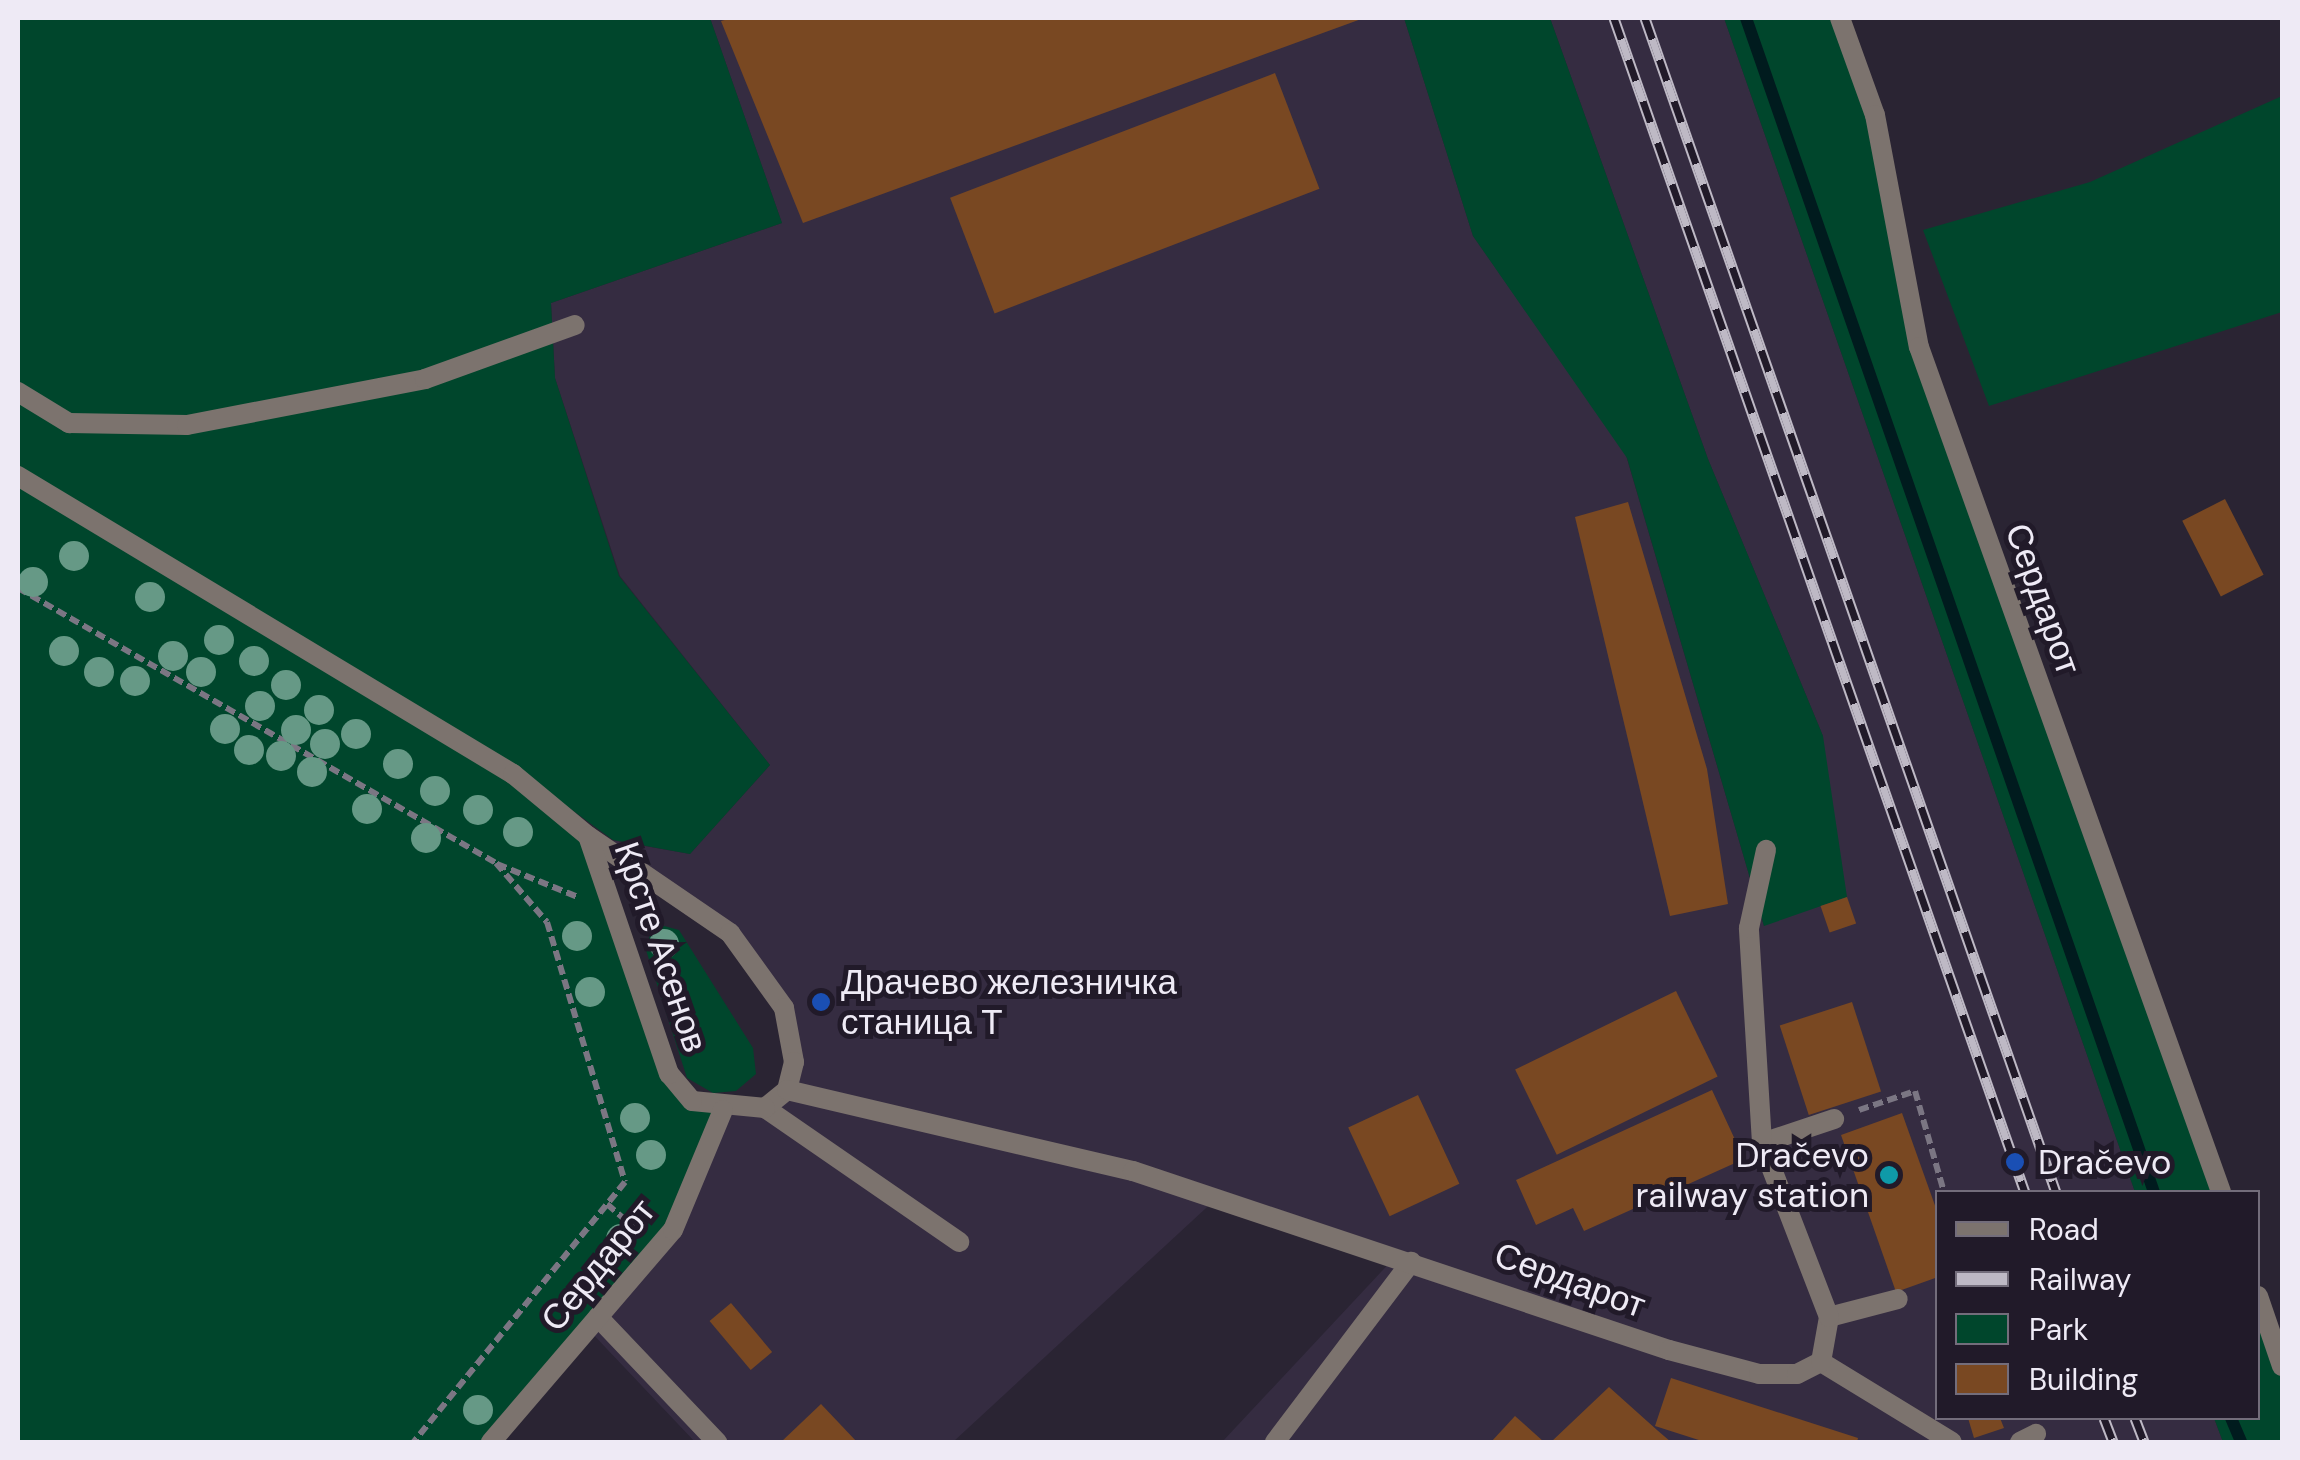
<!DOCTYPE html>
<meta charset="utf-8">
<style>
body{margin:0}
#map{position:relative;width:2300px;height:1460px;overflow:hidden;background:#2a2433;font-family:"DM Sans",sans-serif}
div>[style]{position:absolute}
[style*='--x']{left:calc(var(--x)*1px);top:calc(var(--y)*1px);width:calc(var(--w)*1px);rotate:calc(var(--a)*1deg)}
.built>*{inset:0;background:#352c41}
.green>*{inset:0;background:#00462c}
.stream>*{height:12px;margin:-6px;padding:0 6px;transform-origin:6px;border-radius:6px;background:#001b1e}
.building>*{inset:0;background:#794822;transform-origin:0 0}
.path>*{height:6px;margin-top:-3px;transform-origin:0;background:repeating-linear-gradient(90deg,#7b7683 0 10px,transparent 0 15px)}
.lane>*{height:20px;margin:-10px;padding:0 10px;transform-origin:10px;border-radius:10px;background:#7c736e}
.street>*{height:20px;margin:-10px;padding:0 10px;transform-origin:10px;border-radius:10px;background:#7c736e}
.rail>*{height:11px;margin-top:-5.5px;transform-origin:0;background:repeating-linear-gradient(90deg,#211a29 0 22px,#beb9c5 0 44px);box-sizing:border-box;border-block:2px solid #beb9c5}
.trees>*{width:30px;height:30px;margin:-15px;border-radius:50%;background:#669986}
.dots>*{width:28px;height:28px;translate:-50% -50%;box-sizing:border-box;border:5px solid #211a29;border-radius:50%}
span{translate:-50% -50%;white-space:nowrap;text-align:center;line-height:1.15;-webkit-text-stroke:10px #211a29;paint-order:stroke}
.street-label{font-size:35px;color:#eeeaf5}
.poi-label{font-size:35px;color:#eeeaf5}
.left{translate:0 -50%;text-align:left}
.right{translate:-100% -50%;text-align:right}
.frame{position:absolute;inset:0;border:20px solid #eeeaf5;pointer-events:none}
.legend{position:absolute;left:1935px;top:1190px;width:325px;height:230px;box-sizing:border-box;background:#211a29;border:2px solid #736d7b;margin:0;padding:12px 18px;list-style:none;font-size:30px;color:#eeeaf5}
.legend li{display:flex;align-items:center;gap:20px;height:50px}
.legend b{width:50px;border:2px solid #736d7b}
</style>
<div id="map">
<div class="built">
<div style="clip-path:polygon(710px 18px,1404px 18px,1473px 236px,1625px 452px,1764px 926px,1823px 736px,1708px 459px,1550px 18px,1724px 18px,2135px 1192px,1938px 1192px,1938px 1418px,2214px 1418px,2223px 1442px,1222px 1442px,1395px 1257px,1218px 1197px,953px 1442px,695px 1442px,588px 1329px,723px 1110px,787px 1090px,792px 1041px,730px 933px,588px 836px,690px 854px,770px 765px,620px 576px,555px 378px,551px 303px,782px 223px)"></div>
</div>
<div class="green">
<div style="clip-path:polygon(18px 18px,710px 18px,782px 223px,551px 303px,555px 378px,619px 576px,770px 765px,690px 854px,613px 840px,494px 753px,18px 468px)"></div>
<div style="clip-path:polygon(1404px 18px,1550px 18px,1708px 459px,1823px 736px,1847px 897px,1764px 926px,1627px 458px,1473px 236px)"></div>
<div style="clip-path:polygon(1724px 18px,1840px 18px,1875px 115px,1919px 347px,2221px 1192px,2135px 1192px)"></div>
<div style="clip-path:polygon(2282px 96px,2282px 312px,1989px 406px,1923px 230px,2090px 182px)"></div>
<div style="clip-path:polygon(18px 476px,342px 670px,588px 836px,669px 1074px,723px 1110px,690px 1200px,491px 1442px,18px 1442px)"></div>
<div style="clip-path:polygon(653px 923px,679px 930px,753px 1048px,756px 1074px,736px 1091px,713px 1093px,687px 1078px,646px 950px)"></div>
<div style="clip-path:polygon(2258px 1296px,2282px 1366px,2282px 1442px,2223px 1442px,2214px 1418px,2258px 1418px)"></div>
</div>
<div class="stream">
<div style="--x:1746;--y:18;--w:1243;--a:70.84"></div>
<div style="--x:2231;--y:1418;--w:26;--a:67"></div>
</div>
<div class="building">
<div style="clip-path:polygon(732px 18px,1364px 18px,803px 223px,721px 21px)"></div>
<div style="left:1275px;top:73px;width:124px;height:348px;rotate:69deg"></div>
<div style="left:2225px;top:499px;width:85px;height:48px;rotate:63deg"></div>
<div style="clip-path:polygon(1628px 502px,1707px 769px,1728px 904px,1670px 916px,1575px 517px)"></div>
<div style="left:1847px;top:897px;width:28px;height:28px;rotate:71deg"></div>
<div style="left:1676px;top:991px;width:95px;height:179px;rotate:64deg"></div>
<div style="left:1852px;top:1002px;width:94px;height:76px;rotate:72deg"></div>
<div style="clip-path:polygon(1712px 1090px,1744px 1159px,1584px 1231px,1573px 1208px,1536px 1225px,1516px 1180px)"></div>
<div style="left:1418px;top:1095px;width:98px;height:77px;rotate:65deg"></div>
<div style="clip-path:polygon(1902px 1113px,1938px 1214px,1938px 1277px,1896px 1292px,1841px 1135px)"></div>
<div style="left:731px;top:1303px;width:64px;height:28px;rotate:50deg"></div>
<div style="clip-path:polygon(1671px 1378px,1858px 1438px,1857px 1442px,1705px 1442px,1655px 1426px)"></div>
<div style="clip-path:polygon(1609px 1387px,1657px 1430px,1671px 1442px,1551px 1442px)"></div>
<div style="clip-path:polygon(821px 1404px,857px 1442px,781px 1442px)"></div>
<div style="clip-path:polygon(1515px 1416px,1544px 1442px,1491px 1442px)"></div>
<div style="clip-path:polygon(1968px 1418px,2000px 1418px,2004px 1428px,1974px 1438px)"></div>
</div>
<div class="path">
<div style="--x:18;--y:588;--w:551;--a:29.91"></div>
<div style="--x:496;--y:863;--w:78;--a:49.2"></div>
<div style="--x:547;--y:922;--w:271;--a:73.3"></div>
<div style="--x:625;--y:1182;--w:335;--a:129.1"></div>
<div style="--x:497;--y:864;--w:87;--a:22.2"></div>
<div style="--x:1859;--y:1110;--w:59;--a:-18.7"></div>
<div style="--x:1915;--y:1091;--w:105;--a:74"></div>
<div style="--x:607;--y:1204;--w:40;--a:41"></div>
</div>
<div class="lane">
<div style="--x:18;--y:392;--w:60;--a:31.3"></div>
<div style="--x:69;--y:423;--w:118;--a:1"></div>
<div style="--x:187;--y:425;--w:242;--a:-10.9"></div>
<div style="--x:425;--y:379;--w:159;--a:-19.8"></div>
<div style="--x:765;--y:1108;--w:236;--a:34.6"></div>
<div style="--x:1762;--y:1143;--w:76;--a:-18.4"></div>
<div style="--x:598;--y:1317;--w:173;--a:46.4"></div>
<div style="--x:1829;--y:1317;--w:71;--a:-14.6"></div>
<div style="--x:1821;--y:1362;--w:153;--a:31.4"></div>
<div style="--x:1275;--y:1442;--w:226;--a:-52.9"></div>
<div style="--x:2020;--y:1442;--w:18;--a:-27"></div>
</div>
<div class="street">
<div style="--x:1840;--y:18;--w:103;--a:70.2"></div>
<div style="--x:1875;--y:115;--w:236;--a:79.3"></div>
<div style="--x:1919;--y:347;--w:897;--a:70.33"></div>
<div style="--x:18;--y:476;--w:578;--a:31.05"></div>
<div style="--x:513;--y:774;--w:97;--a:39.6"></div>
<div style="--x:588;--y:836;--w:172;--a:34.3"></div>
<div style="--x:730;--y:933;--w:92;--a:54.2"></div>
<div style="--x:784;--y:1008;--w:55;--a:79.5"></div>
<div style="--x:794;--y:1062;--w:29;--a:104"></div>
<div style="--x:787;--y:1090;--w:28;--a:141"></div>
<div style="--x:765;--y:1108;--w:73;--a:-174.5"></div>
<div style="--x:692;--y:1101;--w:35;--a:-130"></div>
<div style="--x:669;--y:1074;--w:251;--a:-108.8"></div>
<div style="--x:787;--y:1090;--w:355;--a:13.2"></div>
<div style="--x:1133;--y:1171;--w:565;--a:18.47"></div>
<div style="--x:1669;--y:1350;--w:93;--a:14.9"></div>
<div style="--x:1759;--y:1374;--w:38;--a:0"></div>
<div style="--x:1797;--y:1374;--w:27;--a:-27"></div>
<div style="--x:1821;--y:1362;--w:46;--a:-79.9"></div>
<div style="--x:1829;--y:1317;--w:186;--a:-111.1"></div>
<div style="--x:1762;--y:1143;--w:215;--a:-93.5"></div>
<div style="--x:1749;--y:928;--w:80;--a:-77.7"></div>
<div style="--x:2258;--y:1296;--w:74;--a:71.1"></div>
<div style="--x:491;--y:1442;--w:279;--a:-49.4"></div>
<div style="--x:673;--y:1230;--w:130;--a:-67.4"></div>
</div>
<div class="rail">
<div style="--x:1614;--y:18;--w:1244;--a:70.71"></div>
<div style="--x:1645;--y:18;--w:1244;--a:70.71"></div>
<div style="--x:2104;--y:1418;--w:26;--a:69"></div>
<div style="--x:2135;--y:1418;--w:26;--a:69"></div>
</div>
<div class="trees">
<div style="left:74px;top:556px"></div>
<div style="left:33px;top:582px"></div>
<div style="left:150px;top:597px"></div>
<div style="left:219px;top:640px"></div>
<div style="left:64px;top:651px"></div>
<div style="left:173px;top:656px"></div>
<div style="left:254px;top:661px"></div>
<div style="left:99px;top:672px"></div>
<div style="left:201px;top:672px"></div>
<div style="left:135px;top:681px"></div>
<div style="left:286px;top:685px"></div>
<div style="left:260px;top:706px"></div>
<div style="left:319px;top:710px"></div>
<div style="left:225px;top:729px"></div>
<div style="left:296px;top:730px"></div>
<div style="left:356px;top:734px"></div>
<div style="left:325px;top:744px"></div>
<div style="left:249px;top:750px"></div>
<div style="left:281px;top:756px"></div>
<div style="left:398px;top:764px"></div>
<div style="left:312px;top:772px"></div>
<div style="left:435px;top:791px"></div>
<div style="left:367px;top:809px"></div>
<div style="left:478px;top:810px"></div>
<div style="left:518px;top:832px"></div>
<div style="left:426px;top:838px"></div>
<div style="left:577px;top:936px"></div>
<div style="left:664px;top:944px"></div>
<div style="left:590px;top:992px"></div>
<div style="left:635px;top:1118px"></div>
<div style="left:651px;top:1155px"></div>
<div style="left:621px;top:1239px"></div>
<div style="left:478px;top:1410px"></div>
</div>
<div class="dots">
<div style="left:821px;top:1002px;background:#1a4fb4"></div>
<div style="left:2015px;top:1162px;background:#1a4fb4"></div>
<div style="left:1889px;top:1175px;background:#0f9aa8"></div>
</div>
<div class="street-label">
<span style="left:2043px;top:599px;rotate:70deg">Сердарот</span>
<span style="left:661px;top:947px;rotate:71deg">Крсте Асенов</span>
<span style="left:598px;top:1265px;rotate:-51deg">Сердарот</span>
<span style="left:1570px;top:1280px;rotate:20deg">Сердарот</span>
</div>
<div class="poi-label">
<span class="left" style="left:841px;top:1002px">Драчево железничка<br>станица Т</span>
<span class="right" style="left:1869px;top:1175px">Dračevo<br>railway station</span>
<span class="left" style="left:2038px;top:1162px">Dračevo</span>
</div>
<div class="frame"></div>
<ul class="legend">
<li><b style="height:12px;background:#7c736e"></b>Road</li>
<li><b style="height:12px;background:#beb9c5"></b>Railway</li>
<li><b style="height:28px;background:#00462c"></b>Park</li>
<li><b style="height:28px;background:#794822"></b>Building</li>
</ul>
</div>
